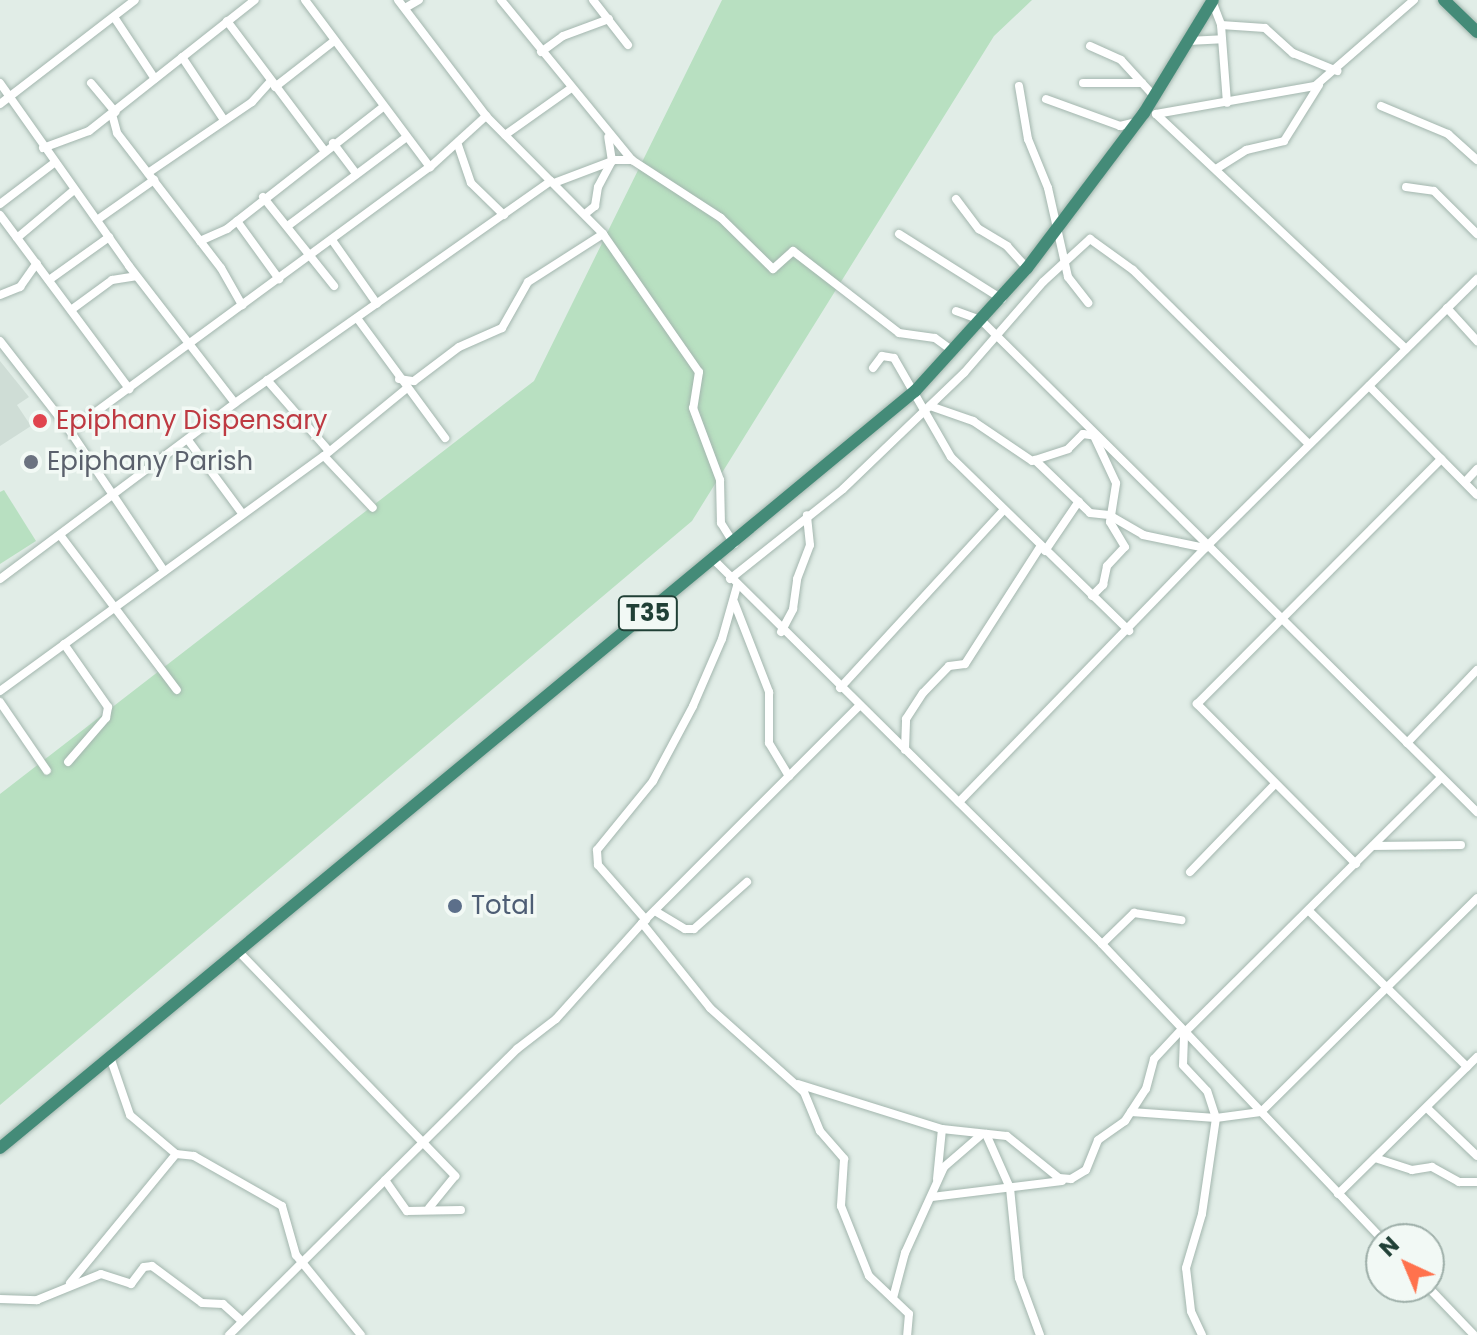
<!DOCTYPE html>
<style>
body{margin:0}
#map{position:relative;width:1477px;height:1335px;overflow:hidden;background:#e1ede7;font-family:Poppins,sans-serif}
div>[style]{position:absolute}
[style*='--x']{left:calc(var(--x)*1px);top:calc(var(--y)*1px);width:calc(var(--w)*1px);rotate:calc(var(--a)*1deg)}
.built>*{inset:0;background:#cfddd6}
.green>*{inset:0;background:#b8e0c1}
.roads{filter:drop-shadow(0 0 2px #a3b6ae) drop-shadow(0 0 2px #a3b6ae)}
.minor>*{height:8px;margin:-4px;padding:0 4px;transform-origin:4px;border-radius:4px;background:#fff}
.trunk>*{height:12px;margin:-6px;padding:0 6px;transform-origin:6px;border-radius:6px;background:#448b78}
.dots>*{width:22px;height:22px;translate:-50% -50%;box-sizing:border-box;border:4px solid #f2f9f5;border-radius:50%}
span{translate:-50% -50%;white-space:nowrap;text-align:center;line-height:1.15;-webkit-text-stroke:7px #f2f9f5;paint-order:stroke}
.shield-label span{padding:2px 6px;background:#f2f9f5;border:2px solid;border-radius:6px;-webkit-text-stroke-width:0}
.shield-label{font-size:24px;color:#204036;font-weight:700}
.health-label{font-size:26px;color:#be3a42}
.left{translate:0 -50%;text-align:left}
.worship-label{font-size:26px;color:#5b616d}
.service-label{font-size:26px;color:#4e5e75}
.north{position:absolute;left:1365px;top:1223px;width:80px;height:80px;box-sizing:border-box;background:#f2f9f5;border:2px solid #9eafa9;border-radius:50%;rotate:316deg;font-size:22px;font-weight:700;line-height:32px;text-align:center;color:#204036}
.north::after{content:'';display:block;margin:auto;width:28px;height:36px;background:#ff724d;clip-path:polygon(50% 0,100% 100%,50% 72%,0 100%)}
</style>
<div id="map">
<div class="built">
<div style="clip-path:polygon(0 361px,29px 397px,17px 405px,31px 426px,0 446px)"></div>
</div>
<div class="green">
<div style="clip-path:polygon(722px 0,1032px 0,994px 36px,692px 521px,0 1105px,0 794px,534px 381px)"></div>
<div style="clip-path:polygon(4px 490px,36px 541px,0 564px,0 492px)"></div>
</div>
<div class="roads">
<div class="minor">
<div style="--x:305;--y:0;--w:209;--a:53.2"></div>
<div style="--x:398;--y:0;--w:146;--a:52.8"></div>
<div style="--x:486;--y:116;--w:166;--a:45.2"></div>
<div style="--x:603;--y:234;--w:168;--a:55.2"></div>
<div style="--x:699;--y:372;--w:36;--a:99"></div>
<div style="--x:693;--y:408;--w:77;--a:69.4"></div>
<div style="--x:720;--y:480;--w:43;--a:88.7"></div>
<div style="--x:721;--y:523;--w:25;--a:58"></div>
<div style="--x:501;--y:0;--w:207;--a:50.7"></div>
<div style="--x:632;--y:160;--w:106;--a:33.1"></div>
<div style="--x:721;--y:218;--w:73;--a:44.4"></div>
<div style="--x:773;--y:269;--w:27;--a:-42"></div>
<div style="--x:793;--y:251;--w:134;--a:37.7"></div>
<div style="--x:899;--y:333;--w:36;--a:8"></div>
<div style="--x:935;--y:338;--w:22;--a:36"></div>
<div style="--x:593;--y:0;--w:57;--a:52.1"></div>
<div style="--x:1212;--y:1;--w:26;--a:69"></div>
<div style="--x:1221;--y:25;--w:78;--a:85.6"></div>
<div style="--x:405;--y:8;--w:16;--a:-30"></div>
<div style="--x:114;--y:17;--w:74;--a:56.5"></div>
<div style="--x:227;--y:21;--w:161;--a:53.1"></div>
<div style="--x:1221;--y:25;--w:44;--a:3.9"></div>
<div style="--x:1265;--y:28;--w:38;--a:42"></div>
<div style="--x:1293;--y:53;--w:48;--a:22.2"></div>
<div style="--x:1188;--y:41;--w:34;--a:-3"></div>
<div style="--x:1090;--y:46;--w:34;--a:24"></div>
<div style="--x:1121;--y:60;--w:49;--a:47.5"></div>
<div style="--x:541;--y:52;--w:27;--a:-36"></div>
<div style="--x:563;--y:36;--w:49;--a:-20.3"></div>
<div style="--x:182;--y:57;--w:76;--a:56.3"></div>
<div style="--x:0;--y:83;--w:224;--a:54.8"></div>
<div style="--x:129;--y:266;--w:173;--a:52.3"></div>
<div style="--x:91;--y:83;--w:38;--a:50"></div>
<div style="--x:1083;--y:83;--w:59;--a:0"></div>
<div style="--x:1019;--y:86;--w:54;--a:80.4"></div>
<div style="--x:1028;--y:139;--w:53;--a:67.8"></div>
<div style="--x:1048;--y:188;--w:91;--a:77.3"></div>
<div style="--x:1068;--y:277;--w:33;--a:52"></div>
<div style="--x:275;--y:87;--w:75;--a:-37.9"></div>
<div style="--x:1046;--y:99;--w:79;--a:20"></div>
<div style="--x:1120;--y:126;--w:16;--a:-14"></div>
<div style="--x:0;--y:104;--w:170;--a:-37.6"></div>
<div style="--x:1381;--y:106;--w:73;--a:22.7"></div>
<div style="--x:1448;--y:134;--w:39;--a:42"></div>
<div style="--x:112;--y:114;--w:20;--a:75"></div>
<div style="--x:117;--y:133;--w:170;--a:52.4"></div>
<div style="--x:221;--y:268;--w:43;--a:60.4"></div>
<div style="--x:1156;--y:114;--w:343;--a:43.2"></div>
<div style="--x:1156;--y:114;--w:161;--a:-10"></div>
<div style="--x:1315;--y:86;--w:131;--a:-41"></div>
<div style="--x:505;--y:135;--w:80;--a:-35.3"></div>
<div style="--x:333;--y:143;--w:39;--a:53"></div>
<div style="--x:458;--y:145;--w:40;--a:71.1"></div>
<div style="--x:471;--y:183;--w:46;--a:44.1"></div>
<div style="--x:43;--y:148;--w:49;--a:-20.3"></div>
<div style="--x:89;--y:131;--w:211;--a:-38.3"></div>
<div style="--x:1216;--y:169;--w:36;--a:-32"></div>
<div style="--x:1246;--y:150;--w:39;--a:-13"></div>
<div style="--x:1284;--y:141;--w:66;--a:-58"></div>
<div style="--x:148;--y:173;--w:126;--a:-34.3"></div>
<div style="--x:252;--y:102;--w:28;--a:-48"></div>
<div style="--x:554;--y:183;--w:65;--a:-20.7"></div>
<div style="--x:615;--y:160;--w:17;--a:0"></div>
<div style="--x:1406;--y:187;--w:28;--a:8"></div>
<div style="--x:1434;--y:191;--w:61;--a:45"></div>
<div style="--x:263;--y:197;--w:114;--a:51.4"></div>
<div style="--x:956;--y:199;--w:38;--a:53"></div>
<div style="--x:979;--y:229;--w:33;--a:31"></div>
<div style="--x:1007;--y:246;--w:30;--a:48"></div>
<div style="--x:0;--y:204;--w:68;--a:-37.2"></div>
<div style="--x:585;--y:214;--w:13;--a:-39"></div>
<div style="--x:595;--y:206;--w:19;--a:-81"></div>
<div style="--x:598;--y:187;--w:30;--a:-62"></div>
<div style="--x:612;--y:161;--w:24;--a:-99"></div>
<div style="--x:0;--y:215;--w:217;--a:53.4"></div>
<div style="--x:97;--y:220;--w:70;--a:-35.1"></div>
<div style="--x:237;--y:221;--w:72;--a:54.1"></div>
<div style="--x:289;--y:225;--w:144;--a:-36.8"></div>
<div style="--x:899;--y:234;--w:122;--a:32.3"></div>
<div style="--x:17;--y:238;--w:75;--a:-40.1"></div>
<div style="--x:332;--y:240;--w:78;--a:54.9"></div>
<div style="--x:200;--y:241;--w:30;--a:-24"></div>
<div style="--x:227;--y:229;--w:197;--a:-38"></div>
<div style="--x:49;--y:280;--w:74;--a:-35.6"></div>
<div style="--x:0;--y:295;--w:22;--a:-22"></div>
<div style="--x:20;--y:287;--w:29;--a:-55"></div>
<div style="--x:1447;--y:308;--w:45;--a:47.7"></div>
<div style="--x:71;--y:310;--w:51;--a:-36.2"></div>
<div style="--x:112;--y:280;--w:24;--a:-9"></div>
<div style="--x:956;--y:311;--w:27;--a:20"></div>
<div style="--x:981;--y:320;--w:24;--a:45"></div>
<div style="--x:998;--y:337;--w:675;--a:44.76"></div>
<div style="--x:357;--y:318;--w:149;--a:53.7"></div>
<div style="--x:0;--y:341;--w:114;--a:52.1"></div>
<div style="--x:70;--y:431;--w:169;--a:56.1"></div>
<div style="--x:873;--y:368;--w:15;--a:-53"></div>
<div style="--x:882;--y:356;--w:12;--a:9"></div>
<div style="--x:894;--y:358;--w:114;--a:60.1"></div>
<div style="--x:951;--y:457;--w:249;--a:44.3"></div>
<div style="--x:399;--y:379;--w:15;--a:8"></div>
<div style="--x:414;--y:381;--w:56;--a:-37.1"></div>
<div style="--x:459;--y:347;--w:47;--a:-23.8"></div>
<div style="--x:502;--y:328;--w:53;--a:-60.5"></div>
<div style="--x:528;--y:282;--w:89;--a:-32.6"></div>
<div style="--x:267;--y:380;--w:94;--a:48.9"></div>
<div style="--x:1369;--y:386;--w:153;--a:45.3"></div>
<div style="--x:930;--y:406;--w:46;--a:19.2"></div>
<div style="--x:973;--y:421;--w:71;--a:34.1"></div>
<div style="--x:1032;--y:461;--w:38;--a:-18"></div>
<div style="--x:1068;--y:449;--w:21;--a:-45"></div>
<div style="--x:1083;--y:434;--w:14;--a:8"></div>
<div style="--x:70;--y:431;--w:446;--a:-36.3"></div>
<div style="--x:430;--y:167;--w:76;--a:-42.3"></div>
<div style="--x:188;--y:440;--w:89;--a:53.6"></div>
<div style="--x:324;--y:456;--w:71;--a:46.7"></div>
<div style="--x:1035;--y:460;--w:76;--a:43.9"></div>
<div style="--x:1090;--y:513;--w:19;--a:6"></div>
<div style="--x:1109;--y:515;--w:39;--a:30"></div>
<div style="--x:1143;--y:535;--w:63;--a:11.8"></div>
<div style="--x:1465;--y:482;--w:18;--a:-47"></div>
<div style="--x:60;--y:535;--w:194;--a:53"></div>
<div style="--x:1045;--y:551;--w:60;--a:-55.8"></div>
<div style="--x:713;--y:559;--w:547;--a:44.7"></div>
<div style="--x:1102;--y:944;--w:407;--a:46.5"></div>
<div style="--x:0;--y:579;--w:294;--a:-36.8"></div>
<div style="--x:235;--y:403;--w:386;--a:-35.1"></div>
<div style="--x:730;--y:579;--w:144;--a:-38.5"></div>
<div style="--x:843;--y:489;--w:168;--a:-43.8"></div>
<div style="--x:964;--y:373;--w:121;--a:-49"></div>
<div style="--x:1043;--y:282;--w:64;--a:-42.5"></div>
<div style="--x:1090;--y:239;--w:53;--a:35.8"></div>
<div style="--x:1133;--y:270;--w:247;--a:44.7"></div>
<div style="--x:1092;--y:596;--w:16;--a:-45"></div>
<div style="--x:1103;--y:585;--w:19;--a:-78"></div>
<div style="--x:1107;--y:566;--w:26;--a:-47"></div>
<div style="--x:1125;--y:547;--w:29;--a:-121"></div>
<div style="--x:1110;--y:522;--w:39;--a:-81"></div>
<div style="--x:1116;--y:483;--w:52;--a:-115.1"></div>
<div style="--x:734;--y:602;--w:97;--a:68.7"></div>
<div style="--x:769;--y:692;--w:51;--a:90"></div>
<div style="--x:769;--y:743;--w:39;--a:59"></div>
<div style="--x:781;--y:632;--w:26;--a:-62"></div>
<div style="--x:793;--y:609;--w:30;--a:-82"></div>
<div style="--x:797;--y:579;--w:36;--a:-69"></div>
<div style="--x:810;--y:545;--w:30;--a:-96"></div>
<div style="--x:64;--y:644;--w:77;--a:55.1"></div>
<div style="--x:108;--y:707;--w:11;--a:100"></div>
<div style="--x:106;--y:718;--w:58;--a:130.8"></div>
<div style="--x:840;--y:688;--w:241;--a:-47.4"></div>
<div style="--x:0;--y:691;--w:400;--a:-36"></div>
<div style="--x:324;--y:456;--w:107;--a:-39.3"></div>
<div style="--x:0;--y:702;--w:83;--a:55.7"></div>
<div style="--x:1407;--y:743;--w:101;--a:-46.2"></div>
<div style="--x:905;--y:750;--w:31;--a:-88"></div>
<div style="--x:906;--y:719;--w:31;--a:-57"></div>
<div style="--x:923;--y:693;--w:37;--a:-46"></div>
<div style="--x:949;--y:666;--w:16;--a:-7"></div>
<div style="--x:965;--y:664;--w:139;--a:-57.3"></div>
<div style="--x:959;--y:802;--w:354;--a:-45.9"></div>
<div style="--x:1205;--y:548;--w:383;--a:-44.7"></div>
<div style="--x:1374;--y:846;--w:87;--a:-0.7"></div>
<div style="--x:1356;--y:864;--w:226;--a:-134.8"></div>
<div style="--x:1197;--y:704;--w:346;--a:-45.1"></div>
<div style="--x:1190;--y:872;--w:122;--a:-46"></div>
<div style="--x:655;--y:911;--w:35;--a:31"></div>
<div style="--x:685;--y:929;--w:9;--a:0"></div>
<div style="--x:694;--y:929;--w:71;--a:-41.6"></div>
<div style="--x:1309;--y:911;--w:222;--a:44.6"></div>
<div style="--x:646;--y:920;--w:73;--a:-131.1"></div>
<div style="--x:598;--y:865;--w:15;--a:-94"></div>
<div style="--x:597;--y:850;--w:89;--a:-50.9"></div>
<div style="--x:653;--y:781;--w:85;--a:-61.9"></div>
<div style="--x:693;--y:706;--w:73;--a:-66.6"></div>
<div style="--x:722;--y:639;--w:55;--a:-74.2"></div>
<div style="--x:642;--y:923;--w:109;--a:51.3"></div>
<div style="--x:710;--y:1008;--w:126;--a:41.8"></div>
<div style="--x:804;--y:1092;--w:42;--a:67.7"></div>
<div style="--x:820;--y:1131;--w:37;--a:49"></div>
<div style="--x:844;--y:1159;--w:47;--a:93.7"></div>
<div style="--x:841;--y:1206;--w:75;--a:68.2"></div>
<div style="--x:869;--y:1276;--w:55;--a:43.5"></div>
<div style="--x:909;--y:1314;--w:21;--a:95"></div>
<div style="--x:1102;--y:944;--w:45;--a:-44.1"></div>
<div style="--x:1134;--y:913;--w:48;--a:8.5"></div>
<div style="--x:238;--y:951;--w:313;--a:46"></div>
<div style="--x:455;--y:1176;--w:41;--a:129.1"></div>
<div style="--x:798;--y:1084;--w:151;--a:17.4"></div>
<div style="--x:942;--y:1129;--w:65;--a:6.1"></div>
<div style="--x:1007;--y:1136;--w:67;--a:38.9"></div>
<div style="--x:1059;--y:1178;--w:12;--a:5"></div>
<div style="--x:1071;--y:1179;--w:17;--a:-31"></div>
<div style="--x:1086;--y:1170;--w:32;--a:-68"></div>
<div style="--x:1098;--y:1140;--w:33;--a:-35"></div>
<div style="--x:1125;--y:1121;--w:38;--a:-57"></div>
<div style="--x:1146;--y:1089;--w:31;--a:-75"></div>
<div style="--x:1154;--y:1059;--w:40;--a:-47"></div>
<div style="--x:1427;--y:1108;--w:69;--a:43.8"></div>
<div style="--x:1131;--y:1112;--w:85;--a:4"></div>
<div style="--x:1216;--y:1118;--w:45;--a:-7.6"></div>
<div style="--x:1261;--y:1112;--w:304;--a:-44.7"></div>
<div style="--x:986;--y:1134;--w:59;--a:66"></div>
<div style="--x:1010;--y:1188;--w:90;--a:84.3"></div>
<div style="--x:1019;--y:1278;--w:61;--a:69.8"></div>
<div style="--x:176;--y:1154;--w:18;--a:6"></div>
<div style="--x:194;--y:1156;--w:101;--a:29.6"></div>
<div style="--x:282;--y:1206;--w:51;--a:74.1"></div>
<div style="--x:296;--y:1255;--w:103;--a:50.9"></div>
<div style="--x:1375;--y:1158;--w:39;--a:18"></div>
<div style="--x:1412;--y:1170;--w:20;--a:-9"></div>
<div style="--x:1432;--y:1167;--w:31;--a:29"></div>
<div style="--x:1459;--y:1182;--w:18;--a:0"></div>
<div style="--x:937;--y:1179;--w:50;--a:-84.3"></div>
<div style="--x:385;--y:1180;--w:38;--a:55"></div>
<div style="--x:407;--y:1211;--w:54;--a:-1.1"></div>
<div style="--x:1338;--y:1194;--w:195;--a:-44.6"></div>
<div style="--x:932;--y:1197;--w:131;--a:-7"></div>
<div style="--x:70;--y:1283;--w:167;--a:-50.6"></div>
<div style="--x:176;--y:1154;--w:60;--a:-139.7"></div>
<div style="--x:130;--y:1115;--w:61;--a:-109"></div>
<div style="--x:1428;--y:1287;--w:66;--a:46.2"></div>
<div style="--x:893;--y:1298;--w:47;--a:-75.1"></div>
<div style="--x:905;--y:1253;--w:94;--a:-65.6"></div>
<div style="--x:944;--y:1167;--w:49;--a:-40.9"></div>
<div style="--x:0;--y:1299;--w:37;--a:2"></div>
<div style="--x:37;--y:1300;--w:69;--a:-22.1"></div>
<div style="--x:101;--y:1274;--w:32;--a:18"></div>
<div style="--x:131;--y:1284;--w:21;--a:-53"></div>
<div style="--x:144;--y:1267;--w:8;--a:-7"></div>
<div style="--x:152;--y:1266;--w:62;--a:36.5"></div>
<div style="--x:202;--y:1303;--w:21;--a:3"></div>
<div style="--x:223;--y:1304;--w:25;--a:42"></div>
<div style="--x:229;--y:1335;--w:406;--a:-44.8"></div>
<div style="--x:517;--y:1049;--w:49;--a:-37.6"></div>
<div style="--x:556;--y:1019;--w:129;--a:-48.1"></div>
<div style="--x:642;--y:923;--w:305;--a:-45"></div>
<div style="--x:1202;--y:1335;--w:26;--a:-115"></div>
<div style="--x:1191;--y:1311;--w:43;--a:-96.6"></div>
<div style="--x:1186;--y:1268;--w:56;--a:-73.5"></div>
<div style="--x:1202;--y:1214;--w:97;--a:-81.7"></div>
<div style="--x:1216;--y:1118;--w:28;--a:-108"></div>
<div style="--x:1207;--y:1091;--w:35;--a:-133"></div>
<div style="--x:1183;--y:1065;--w:32;--a:-88"></div>
<div style="--x:1184;--y:1033;--w:362;--a:-44.8"></div>
</div>
<div class="trunk">
<div style="--x:1444;--y:0;--w:46;--a:44.1"></div>
<div style="--x:0;--y:1148;--w:1188;--a:-39.6"></div>
<div style="--x:915;--y:391;--w:166;--a:-47.7"></div>
<div style="--x:1027;--y:268;--w:194;--a:-53"></div>
<div style="--x:1144;--y:113;--w:132;--a:-58.6"></div>
</div>
</div>
<div class="dots">
<div style="left:40px;top:421px;background:#e0444e"></div>
<div style="left:31px;top:462px;background:#6b7280"></div>
<div style="left:455px;top:906px;background:#5c6f8a"></div>
</div>
<div class="shield-label">
<span style="left:648px;top:613px">T35</span>
</div>
<div class="health-label">
<span class="left" style="left:56px;top:421px">Epiphany Dispensary</span>
</div>
<div class="worship-label">
<span class="left" style="left:47px;top:462px">Epiphany Parish</span>
</div>
<div class="service-label">
<span class="left" style="left:471px;top:906px">Total</span>
</div>
<div class="north">N</div>
</div>
